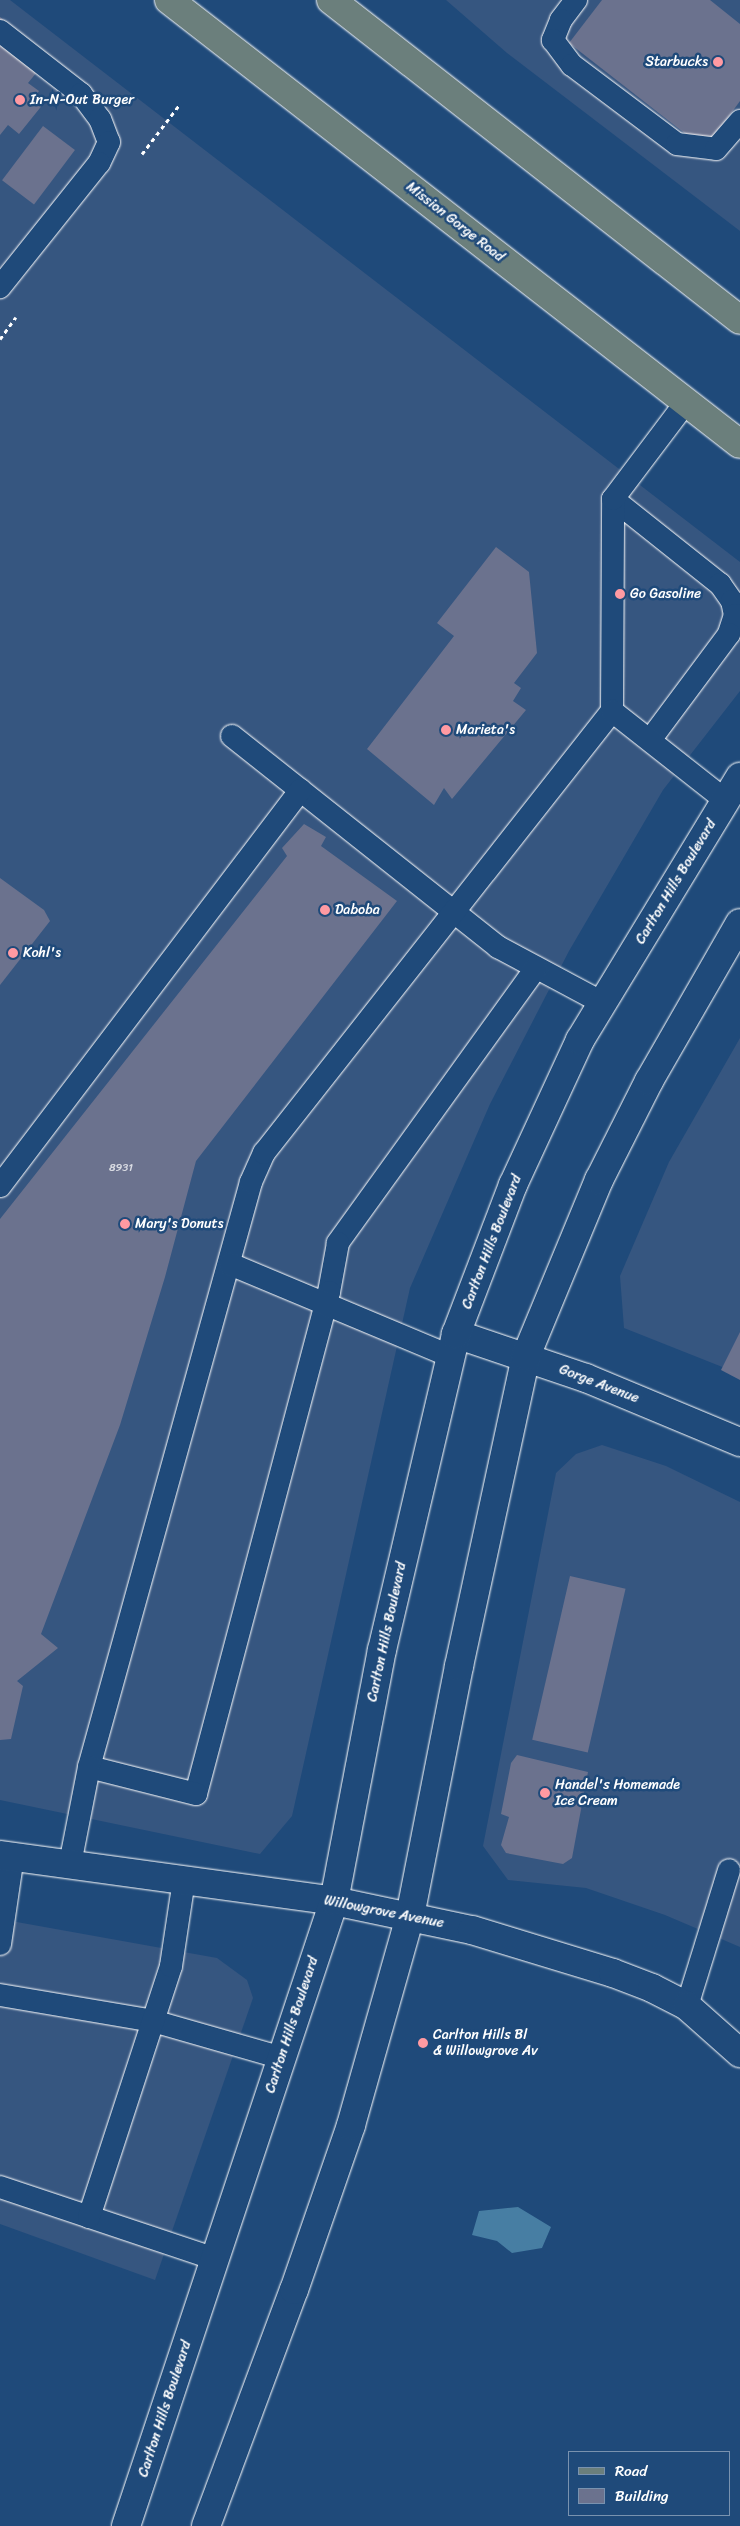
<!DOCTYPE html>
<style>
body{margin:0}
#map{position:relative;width:740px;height:2526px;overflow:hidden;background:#1f4a7a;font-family:Sriracha,sans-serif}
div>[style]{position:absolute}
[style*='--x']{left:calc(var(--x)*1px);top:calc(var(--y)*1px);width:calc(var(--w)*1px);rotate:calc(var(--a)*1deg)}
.built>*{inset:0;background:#365680}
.water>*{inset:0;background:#477ea3}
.building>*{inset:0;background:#6b728e;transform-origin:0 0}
.path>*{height:3px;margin-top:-1.5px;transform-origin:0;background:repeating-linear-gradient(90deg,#fff 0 4px,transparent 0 8px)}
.roads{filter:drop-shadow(0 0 1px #fff) drop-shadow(0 0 1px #fff)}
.lane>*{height:22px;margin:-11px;padding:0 11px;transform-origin:11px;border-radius:11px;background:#1f4a7a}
.street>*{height:28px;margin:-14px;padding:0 14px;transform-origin:14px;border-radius:14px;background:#1f4a7a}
.secondary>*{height:28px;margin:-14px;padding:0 14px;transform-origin:14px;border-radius:14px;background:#1f4a7a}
.primary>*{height:28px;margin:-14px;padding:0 14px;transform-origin:14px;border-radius:14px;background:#6b7f7c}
.dots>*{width:14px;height:14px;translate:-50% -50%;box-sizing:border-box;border:2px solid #1f4a7a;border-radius:50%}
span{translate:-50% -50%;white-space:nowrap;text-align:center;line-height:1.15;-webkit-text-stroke:5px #1f4a7a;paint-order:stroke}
.number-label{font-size:11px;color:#dadce3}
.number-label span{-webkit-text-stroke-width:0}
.poi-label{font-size:14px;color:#fff}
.right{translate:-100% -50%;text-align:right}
.left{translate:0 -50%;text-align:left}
.street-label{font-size:14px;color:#fff}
.legend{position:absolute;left:568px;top:2451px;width:162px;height:65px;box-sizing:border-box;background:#1f4a7a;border:1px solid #7992af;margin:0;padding:6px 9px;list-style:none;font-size:15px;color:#fff}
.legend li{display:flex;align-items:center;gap:10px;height:25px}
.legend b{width:25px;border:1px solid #7992af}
</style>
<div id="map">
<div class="built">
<div style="clip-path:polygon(0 0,10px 0,740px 562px,740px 691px,663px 790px,569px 951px,490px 1104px,410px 1288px,292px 1816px,260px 1854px,0 1800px)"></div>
<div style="clip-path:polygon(446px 0,740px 0,740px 231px,507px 53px)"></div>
<div style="clip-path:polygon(740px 1038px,740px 1374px,624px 1328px,620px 1276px,669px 1162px)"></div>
<div style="clip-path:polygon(602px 1445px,666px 1466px,740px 1502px,740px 1947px,665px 1915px,586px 1888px,508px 1880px,483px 1846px,556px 1473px,576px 1454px)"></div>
<div style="clip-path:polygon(0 1919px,217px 1958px,247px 1980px,253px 1998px,155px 2280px,0 2224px)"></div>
</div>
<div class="water">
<div style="clip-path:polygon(518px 2207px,551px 2227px,542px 2248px,512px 2253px,497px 2241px,472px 2235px,479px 2211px)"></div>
</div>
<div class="building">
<div style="clip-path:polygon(602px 0,710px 0,740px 24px,740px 101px,705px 149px,569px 43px)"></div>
<div style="clip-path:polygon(0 17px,50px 56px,28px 83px,39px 91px,35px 97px,44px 103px,19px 134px,8px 125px,0 135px)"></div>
<div style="left:43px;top:126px;width:40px;height:68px;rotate:37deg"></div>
<div style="clip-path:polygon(496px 547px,529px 572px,537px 653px,514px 683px,521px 688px,513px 701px,526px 710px,452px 799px,444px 788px,434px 805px,367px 749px,454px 636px,437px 623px)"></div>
<div style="clip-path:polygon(304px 824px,326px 837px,321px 846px,397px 901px,196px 1161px,165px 1277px,120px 1425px,41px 1634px,58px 1648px,17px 1681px,23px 1686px,11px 1739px,0 1740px,0 1219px,287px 856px,282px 848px)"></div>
<div style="clip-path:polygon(0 878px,44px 910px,50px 921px,0 985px)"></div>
<div style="clip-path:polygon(740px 1332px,740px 1380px,721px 1370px)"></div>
<div style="left:570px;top:1576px;width:57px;height:168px;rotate:13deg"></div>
<div style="clip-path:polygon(517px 1755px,588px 1772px,572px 1858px,563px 1864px,506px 1853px,501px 1845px,509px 1817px,501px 1814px,511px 1763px)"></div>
</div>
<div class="path">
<div style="--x:142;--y:154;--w:63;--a:-52.8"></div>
<div style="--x:0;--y:339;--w:27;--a:-54"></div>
</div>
<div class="roads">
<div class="lane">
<div style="--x:576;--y:0;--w:25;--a:127"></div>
<div style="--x:561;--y:20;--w:22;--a:112"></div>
<div style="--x:553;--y:40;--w:31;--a:53"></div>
<div style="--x:572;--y:65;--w:131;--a:37"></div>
<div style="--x:677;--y:144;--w:39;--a:7"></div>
<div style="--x:716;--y:149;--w:37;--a:-49"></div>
<div style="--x:0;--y:31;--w:103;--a:37.9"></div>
<div style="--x:81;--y:94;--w:31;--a:53"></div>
<div style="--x:100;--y:119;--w:25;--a:69"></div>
<div style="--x:109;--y:142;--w:23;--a:115"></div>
<div style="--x:99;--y:163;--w:159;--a:128.6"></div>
<div style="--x:613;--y:499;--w:137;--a:38.5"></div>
<div style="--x:720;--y:584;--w:21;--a:55"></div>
<div style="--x:732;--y:601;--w:14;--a:78"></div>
<div style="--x:735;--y:615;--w:20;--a:108"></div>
<div style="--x:729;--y:634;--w:132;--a:126.7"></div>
<div style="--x:612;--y:711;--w:212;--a:-89.7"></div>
<div style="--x:613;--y:499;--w:121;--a:-53"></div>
<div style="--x:232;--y:736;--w:340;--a:38.4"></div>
<div style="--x:498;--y:947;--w:119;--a:28.1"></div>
<div style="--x:536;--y:968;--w:339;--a:125.8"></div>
<div style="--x:338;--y:1243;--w:50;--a:100.4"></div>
<div style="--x:329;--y:1292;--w:519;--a:104.84"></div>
<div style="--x:196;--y:1794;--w:110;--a:-165.8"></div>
<div style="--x:89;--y:1767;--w:607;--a:-74.52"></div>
<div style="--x:251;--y:1182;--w:32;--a:-66"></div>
<div style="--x:264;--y:1153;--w:563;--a:-51.79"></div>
<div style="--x:612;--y:711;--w:144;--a:38.2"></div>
<div style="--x:0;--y:1186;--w:497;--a:-52.8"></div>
<div style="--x:230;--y:1264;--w:238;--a:22.7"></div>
<div style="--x:70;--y:1864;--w:99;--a:-78.9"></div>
<div style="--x:0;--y:1944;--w:89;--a:-81.6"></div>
<div style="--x:0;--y:1995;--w:155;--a:9.6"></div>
<div style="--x:153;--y:2021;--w:134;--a:16"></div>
<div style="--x:687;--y:2006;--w:142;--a:-72.8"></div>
<div style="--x:0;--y:2187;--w:227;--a:18.5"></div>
<div style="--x:89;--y:2217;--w:264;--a:-71.9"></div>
<div style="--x:171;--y:1966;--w:87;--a:-81.4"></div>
</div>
<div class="street">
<div style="--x:456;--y:1334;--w:137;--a:18.7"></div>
<div style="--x:586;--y:1378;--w:167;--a:22.6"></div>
<div style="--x:0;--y:1855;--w:337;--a:7.8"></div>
<div style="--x:334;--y:1901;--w:141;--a:11.9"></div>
<div style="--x:472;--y:1930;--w:147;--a:17"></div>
<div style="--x:613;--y:1973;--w:42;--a:21"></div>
<div style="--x:652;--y:1988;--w:39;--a:27"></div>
<div style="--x:687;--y:2006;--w:71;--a:41.6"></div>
</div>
<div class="secondary">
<div style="--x:126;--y:2526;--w:659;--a:-71.59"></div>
<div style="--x:334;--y:1901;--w:256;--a:-79.2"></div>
<div style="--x:382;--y:1650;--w:325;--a:-76.8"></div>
<div style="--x:456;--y:1334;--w:160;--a:-69.1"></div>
<div style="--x:513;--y:1185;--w:160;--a:-65.2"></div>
<div style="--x:580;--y:1040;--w:308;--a:-58.7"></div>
<div style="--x:206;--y:2526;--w:252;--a:-69.6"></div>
<div style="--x:294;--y:2290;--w:175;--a:-70.9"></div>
<div style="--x:351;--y:2125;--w:217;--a:-74.2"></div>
<div style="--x:410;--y:1916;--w:255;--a:-78.9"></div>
<div style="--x:459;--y:1666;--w:317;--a:-77.8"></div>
<div style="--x:526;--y:1356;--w:191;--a:-67.5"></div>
<div style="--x:599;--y:1180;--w:111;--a:-63.2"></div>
<div style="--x:649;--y:1081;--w:182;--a:-60.1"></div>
</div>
<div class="primary">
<div style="--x:169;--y:0;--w:723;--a:37.87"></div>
<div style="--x:331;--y:0;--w:519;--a:38.04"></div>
</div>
</div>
<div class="dots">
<div style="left:718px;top:62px;background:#ff9aa2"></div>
<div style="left:20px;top:100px;background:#ff9aa2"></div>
<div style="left:620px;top:594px;background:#ff9aa2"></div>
<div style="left:446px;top:730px;background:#ff9aa2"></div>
<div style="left:325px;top:910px;background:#ff9aa2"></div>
<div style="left:13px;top:953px;background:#ff9aa2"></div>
<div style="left:125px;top:1224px;background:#ff9aa2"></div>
<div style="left:545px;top:1793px;background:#ff9aa2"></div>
<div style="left:423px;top:2043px;background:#ff9aa2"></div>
</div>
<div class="number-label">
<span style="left:121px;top:1168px">8931</span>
</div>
<div class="poi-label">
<span class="right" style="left:708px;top:62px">Starbucks</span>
<span class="left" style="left:30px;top:100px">In-N-Out Burger</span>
<span class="left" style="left:630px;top:594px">Go Gasoline</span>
<span class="left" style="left:456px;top:730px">Marieta's</span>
<span class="left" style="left:335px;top:910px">Daboba</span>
<span class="left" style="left:23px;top:953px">Kohl's</span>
<span class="left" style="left:135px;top:1224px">Mary's Donuts</span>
<span class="left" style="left:555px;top:1793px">Handel's Homemade<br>Ice Cream</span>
<span class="left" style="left:433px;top:2043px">Carlton Hills Bl<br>&amp; Willowgrove Av</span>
</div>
<div class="street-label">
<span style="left:455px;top:222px;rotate:38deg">Mission Gorge Road</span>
<span style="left:676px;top:882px;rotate:-59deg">Carlton Hills Boulevard</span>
<span style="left:492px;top:1242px;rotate:-69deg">Carlton Hills Boulevard</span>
<span style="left:599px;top:1384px;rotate:21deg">Gorge Avenue</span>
<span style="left:387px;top:1632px;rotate:-78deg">Carlton Hills Boulevard</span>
<span style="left:384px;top:1912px;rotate:11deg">Willowgrove Avenue</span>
<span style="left:292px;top:2025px;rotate:-72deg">Carlton Hills Boulevard</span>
<span style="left:165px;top:2409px;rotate:-72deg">Carlton Hills Boulevard</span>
</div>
<ul class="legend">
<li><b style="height:6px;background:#6b7f7c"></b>Road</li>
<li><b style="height:14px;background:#6b728e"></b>Building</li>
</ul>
</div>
